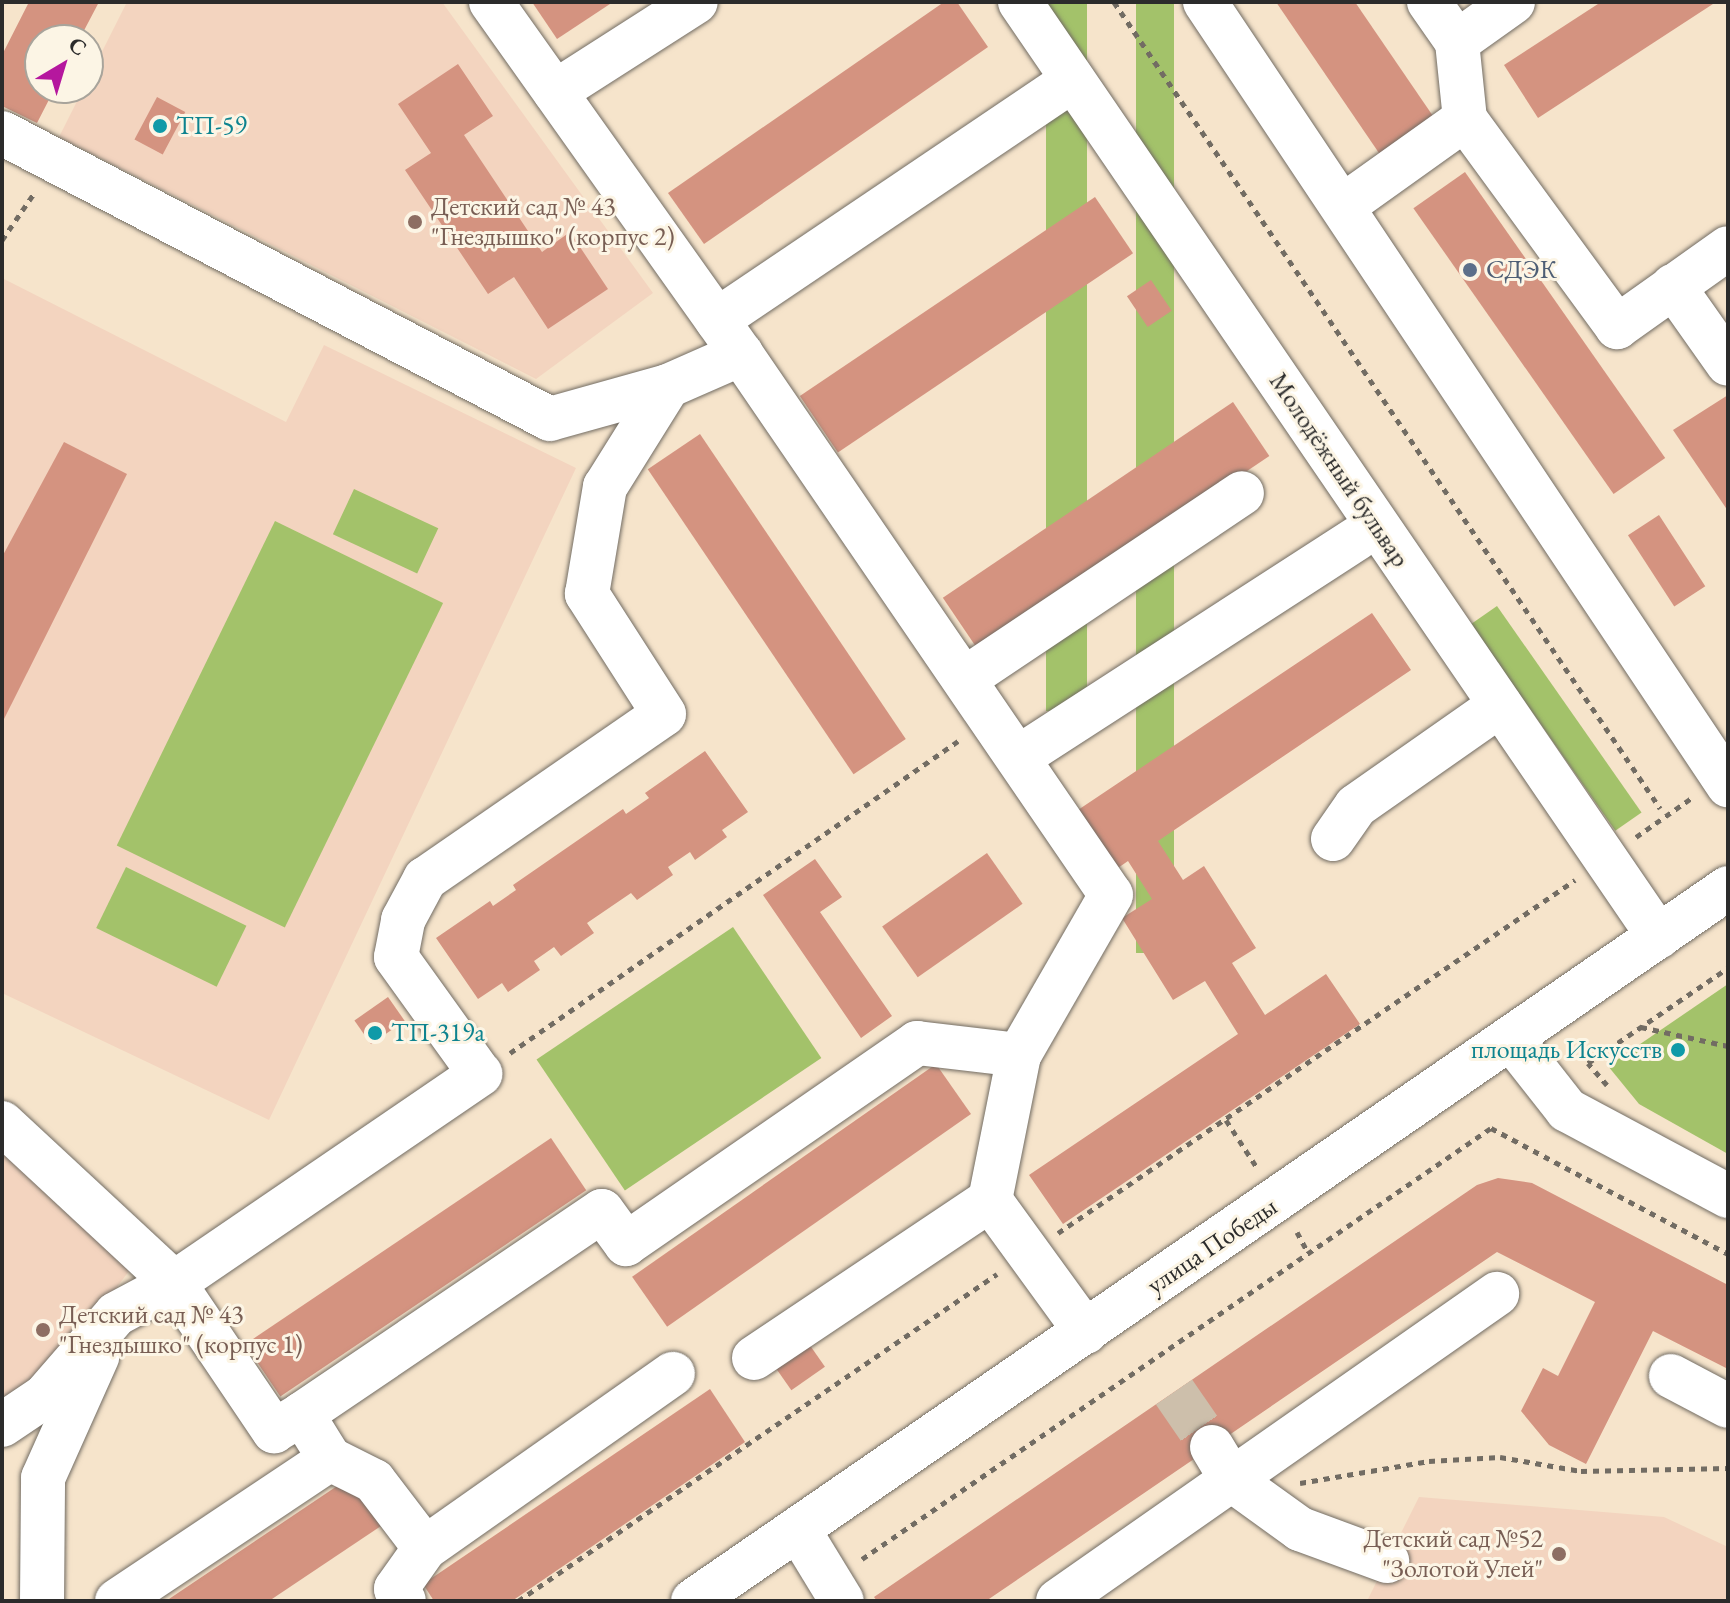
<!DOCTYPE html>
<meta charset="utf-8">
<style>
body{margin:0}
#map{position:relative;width:1730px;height:1603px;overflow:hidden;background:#f6e4cb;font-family:"EB Garamond",serif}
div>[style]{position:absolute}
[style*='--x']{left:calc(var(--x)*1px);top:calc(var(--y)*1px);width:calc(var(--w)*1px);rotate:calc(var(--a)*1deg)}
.built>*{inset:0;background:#f3d4bf}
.green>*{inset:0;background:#a3c26a;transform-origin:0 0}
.building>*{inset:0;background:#d49380;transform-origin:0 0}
.minor-tunnel>*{height:44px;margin-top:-22px;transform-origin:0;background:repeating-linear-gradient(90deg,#cdbfab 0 44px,transparent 0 66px)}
.path>*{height:5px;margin-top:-2.5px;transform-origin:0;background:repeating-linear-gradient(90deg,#726c63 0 6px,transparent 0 12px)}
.roads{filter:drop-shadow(0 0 2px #726c63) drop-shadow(0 0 2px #726c63)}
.minor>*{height:44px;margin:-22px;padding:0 22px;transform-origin:22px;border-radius:22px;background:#fff}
.major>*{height:44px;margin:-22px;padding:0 22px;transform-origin:22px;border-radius:22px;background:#fff}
.dots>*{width:22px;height:22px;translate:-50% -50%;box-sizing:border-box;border:4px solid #fcf5e5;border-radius:50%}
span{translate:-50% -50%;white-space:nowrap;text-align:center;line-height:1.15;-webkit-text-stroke:6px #fcf5e5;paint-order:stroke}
.culture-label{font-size:26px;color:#0d838f}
.left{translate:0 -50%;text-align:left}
.right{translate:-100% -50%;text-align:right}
.education-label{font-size:26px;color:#785e54}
.service-label{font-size:26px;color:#4e5e75}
.street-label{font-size:26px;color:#2b2b2b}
.frame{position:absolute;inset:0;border:4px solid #2b2b2b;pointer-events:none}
.north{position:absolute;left:24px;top:24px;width:80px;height:80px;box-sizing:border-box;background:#fcf5e5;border:2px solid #a8a49b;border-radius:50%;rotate:38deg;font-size:22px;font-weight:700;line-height:32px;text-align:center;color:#2b2b2b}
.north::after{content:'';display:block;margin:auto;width:28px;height:36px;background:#b5179e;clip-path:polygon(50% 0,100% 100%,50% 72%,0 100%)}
</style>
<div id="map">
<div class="built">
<div style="clip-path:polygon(127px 2px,442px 2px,653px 293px,536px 379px,59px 137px)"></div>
<div style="clip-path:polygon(2px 278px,286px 422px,324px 345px,576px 468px,269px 1120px,2px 993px)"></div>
<div style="clip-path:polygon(2px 1153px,129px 1271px,40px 1389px,2px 1414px)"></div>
<div style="clip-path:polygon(1419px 1497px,1664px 1517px,1728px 1547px,1728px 1601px,1367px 1601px)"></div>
</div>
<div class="green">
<div style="left:1046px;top:2px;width:41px;height:709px"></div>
<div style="left:1136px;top:2px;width:38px;height:951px"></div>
<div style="left:354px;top:489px;width:93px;height:50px;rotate:25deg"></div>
<div style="left:275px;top:521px;width:187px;height:361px;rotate:26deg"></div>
<div style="left:1497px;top:606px;width:252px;height:32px;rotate:55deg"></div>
<div style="left:126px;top:867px;width:134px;height:68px;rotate:26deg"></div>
<div style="left:733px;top:927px;width:158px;height:237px;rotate:56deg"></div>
<div style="clip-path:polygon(1728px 984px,1728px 1154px,1639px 1104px,1608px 1066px)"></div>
</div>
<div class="building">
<div style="clip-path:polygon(29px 2px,99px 2px,79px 40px,40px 40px,40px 88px,55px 88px,37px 123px,2px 106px,2px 55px)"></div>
<div style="clip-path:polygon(532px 2px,613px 2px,557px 39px)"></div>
<div style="clip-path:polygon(944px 2px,957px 2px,988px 47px,704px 244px,668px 193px)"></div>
<div style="clip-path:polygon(1276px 2px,1355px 2px,1435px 119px,1381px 156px)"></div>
<div style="clip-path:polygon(1601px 2px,1716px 2px,1538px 118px,1504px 65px)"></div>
<div style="clip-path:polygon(458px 64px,493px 116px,464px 135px,542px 252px,570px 232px,608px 289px,548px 329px,514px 277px,488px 294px,405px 170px,431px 153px,398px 104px)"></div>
<div style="left:157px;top:97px;width:32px;height:48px;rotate:28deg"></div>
<div style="left:1465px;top:172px;width:349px;height:63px;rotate:55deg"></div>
<div style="left:1095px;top:197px;width:68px;height:356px;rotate:56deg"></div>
<div style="left:1151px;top:280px;width:37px;height:29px;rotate:56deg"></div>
<div style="clip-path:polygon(1728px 395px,1728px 511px,1673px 430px)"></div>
<div style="left:1233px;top:402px;width:65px;height:350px;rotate:56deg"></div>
<div style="left:700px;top:434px;width:368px;height:63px;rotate:56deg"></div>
<div style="clip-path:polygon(64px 442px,127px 474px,2px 723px,2px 557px)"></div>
<div style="left:1659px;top:515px;width:85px;height:37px;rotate:57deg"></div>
<div style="clip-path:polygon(1372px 613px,1411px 670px,1158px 841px,1183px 880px,1204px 866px,1256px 948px,1232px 963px,1265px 1015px,1326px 974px,1360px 1024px,1063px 1224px,1029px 1175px,1238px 1034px,1205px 981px,1173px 1000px,1122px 918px,1152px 899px,1128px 861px,1115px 870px,1075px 812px)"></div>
<div style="clip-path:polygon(705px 751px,748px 812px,722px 830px,727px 837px,695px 860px,690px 852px,668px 867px,673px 875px,637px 900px,631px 893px,587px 923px,594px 933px,561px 956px,554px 947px,534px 961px,540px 970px,508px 992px,502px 983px,478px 999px,436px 938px,490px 901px,493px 906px,516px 890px,513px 885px,623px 809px,626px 814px,649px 798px,645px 793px)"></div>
<div style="left:987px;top:853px;width:62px;height:128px;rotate:55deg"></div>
<div style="clip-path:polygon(815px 859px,842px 897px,820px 912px,892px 1016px,861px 1038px,763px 895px)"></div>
<div style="left:388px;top:997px;width:29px;height:41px;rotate:55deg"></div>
<div style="left:936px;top:1064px;width:61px;height:371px;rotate:55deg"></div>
<div style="left:551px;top:1138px;width:63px;height:369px;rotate:56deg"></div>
<div style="clip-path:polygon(1498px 1178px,1532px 1183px,1728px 1285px,1728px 1369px,1653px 1331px,1586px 1464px,1549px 1445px,1521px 1411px,1543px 1368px,1558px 1376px,1595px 1302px,1497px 1252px,986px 1601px,877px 1601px,874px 1597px,1477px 1185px)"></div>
<div style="left:802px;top:1334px;width:40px;height:41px;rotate:55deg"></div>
<div style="clip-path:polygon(710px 1389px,745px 1442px,512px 1601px,434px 1601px,423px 1584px)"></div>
<div style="clip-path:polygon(349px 1478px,381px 1526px,269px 1601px,166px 1601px)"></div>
</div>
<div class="minor-tunnel">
<div style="--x:1174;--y:1392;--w:67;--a:55.4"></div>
</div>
<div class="path">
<div style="--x:1114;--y:2;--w:974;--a:55.89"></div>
<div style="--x:2;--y:240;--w:58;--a:-55.5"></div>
<div style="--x:1636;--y:837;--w:70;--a:-35.1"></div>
<div style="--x:1641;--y:1027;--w:89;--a:12.3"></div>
<div style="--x:510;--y:1053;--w:546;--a:-34.85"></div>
<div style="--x:1607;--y:1085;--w:29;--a:-131"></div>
<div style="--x:1588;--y:1063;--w:169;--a:-34.2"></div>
<div style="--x:1226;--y:1120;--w:55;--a:56.9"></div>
<div style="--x:1297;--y:1232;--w:24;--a:62"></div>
<div style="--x:1058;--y:1233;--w:626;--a:-34.32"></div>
<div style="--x:1300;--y:1483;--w:131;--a:-9.7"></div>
<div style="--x:1429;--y:1461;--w:71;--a:-3.2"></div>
<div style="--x:1500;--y:1457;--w:82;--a:9.8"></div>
<div style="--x:1581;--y:1471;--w:147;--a:-1.2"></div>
<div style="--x:862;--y:1559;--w:762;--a:-34.42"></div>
<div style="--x:1491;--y:1128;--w:268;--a:28"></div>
<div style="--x:518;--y:1601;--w:580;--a:-34.32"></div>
</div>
<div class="roads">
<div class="minor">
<div style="--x:491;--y:2;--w:432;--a:54.6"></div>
<div style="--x:741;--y:354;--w:655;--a:55.63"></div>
<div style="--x:1111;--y:895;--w:185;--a:119.9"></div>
<div style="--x:1019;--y:1055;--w:148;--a:101.3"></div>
<div style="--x:990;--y:1200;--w:163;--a:54"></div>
<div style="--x:1429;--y:2;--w:49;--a:55"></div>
<div style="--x:1513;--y:2;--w:69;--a:144.5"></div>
<div style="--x:1457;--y:42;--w:77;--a:84.1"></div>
<div style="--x:1465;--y:119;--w:258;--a:53.8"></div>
<div style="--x:1617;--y:327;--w:136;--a:-35.4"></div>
<div style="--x:555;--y:92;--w:167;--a:-32.6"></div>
<div style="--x:2;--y:133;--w:618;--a:27.56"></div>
<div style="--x:550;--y:419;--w:123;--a:-15.6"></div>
<div style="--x:1343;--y:206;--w:150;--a:-35.5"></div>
<div style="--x:1673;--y:286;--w:95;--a:54.8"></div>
<div style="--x:717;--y:320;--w:429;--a:-34"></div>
<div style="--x:966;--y:678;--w:332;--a:-33.8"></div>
<div style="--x:1019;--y:757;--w:403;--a:-32.9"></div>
<div style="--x:1333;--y:839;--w:40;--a:-55.1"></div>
<div style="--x:1356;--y:806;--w:176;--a:-35"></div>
<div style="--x:1512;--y:1040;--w:89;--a:51.8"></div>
<div style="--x:1567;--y:1110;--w:183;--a:28.1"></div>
<div style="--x:2;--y:1123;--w:235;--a:42.9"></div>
<div style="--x:174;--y:1283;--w:179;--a:56"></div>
<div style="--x:274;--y:1431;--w:33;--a:-31"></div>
<div style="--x:302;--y:1414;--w:53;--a:58.1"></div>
<div style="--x:330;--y:1459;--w:49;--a:26.6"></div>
<div style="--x:374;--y:1481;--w:84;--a:52.7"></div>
<div style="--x:425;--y:1548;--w:50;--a:125.3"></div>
<div style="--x:396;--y:1589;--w:14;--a:56"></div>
<div style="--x:754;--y:1358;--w:284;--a:-33.8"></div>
<div style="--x:1671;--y:1376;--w:64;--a:27.8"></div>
<div style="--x:302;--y:1414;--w:362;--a:-34.1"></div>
<div style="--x:602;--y:1211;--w:41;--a:54"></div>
<div style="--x:626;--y:1244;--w:354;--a:-34.6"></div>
<div style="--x:917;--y:1043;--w:103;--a:6.7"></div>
<div style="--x:2;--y:1425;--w:52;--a:-34"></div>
<div style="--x:45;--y:1396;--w:108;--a:-49.1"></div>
<div style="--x:116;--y:1314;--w:66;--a:-28.1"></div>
<div style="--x:174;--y:1283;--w:371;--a:-34.3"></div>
<div style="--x:480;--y:1074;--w:144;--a:-125.7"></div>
<div style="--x:396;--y:957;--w:38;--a:-79"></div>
<div style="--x:403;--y:920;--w:47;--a:-61.8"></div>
<div style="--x:425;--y:879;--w:290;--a:-34.6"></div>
<div style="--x:664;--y:714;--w:143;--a:-122.7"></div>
<div style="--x:587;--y:594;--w:109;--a:-80.5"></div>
<div style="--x:605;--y:487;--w:119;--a:-58"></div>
<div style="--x:668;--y:386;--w:80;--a:-23.7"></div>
<div style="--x:1212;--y:1447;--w:39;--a:59"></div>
<div style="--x:1232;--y:1480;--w:84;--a:35.8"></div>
<div style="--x:1300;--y:1529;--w:93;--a:20.2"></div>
<div style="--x:798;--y:1529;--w:84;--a:58.6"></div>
<div style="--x:425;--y:1548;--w:303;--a:-35.1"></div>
<div style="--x:42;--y:1601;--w:123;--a:-89.5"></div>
<div style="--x:43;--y:1478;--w:133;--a:-65.9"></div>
<div style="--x:117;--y:1601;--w:256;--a:-33.7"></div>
<div style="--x:1058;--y:1601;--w:536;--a:-34.97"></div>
</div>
<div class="major">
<div style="--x:1020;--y:2;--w:1132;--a:55.65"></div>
<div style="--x:1205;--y:2;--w:942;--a:56.26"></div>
<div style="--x:693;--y:1601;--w:1257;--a:-34.56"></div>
</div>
</div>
<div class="dots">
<div style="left:160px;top:126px;background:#0f9aa8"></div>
<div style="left:415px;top:222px;background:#8d6e63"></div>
<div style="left:1470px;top:270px;background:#5c6f8a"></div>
<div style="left:375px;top:1033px;background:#0f9aa8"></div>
<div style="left:1678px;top:1050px;background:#0f9aa8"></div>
<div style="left:43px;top:1330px;background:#8d6e63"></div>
<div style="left:1559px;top:1554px;background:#8d6e63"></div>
</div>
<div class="culture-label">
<span class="left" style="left:176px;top:126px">ТП-59</span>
<span class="left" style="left:391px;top:1033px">ТП-319а</span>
<span class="right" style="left:1662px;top:1050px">площадь Искусств</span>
</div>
<div class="education-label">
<span class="left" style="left:431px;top:222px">Детский сад № 43<br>"Гнездышко" (корпус 2)</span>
<span class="left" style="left:59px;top:1330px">Детский сад № 43<br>"Гнездышко" (корпус 1)</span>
<span class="right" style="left:1543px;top:1554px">Детский сад №52<br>"Золотой Улей"</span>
</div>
<div class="service-label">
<span class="left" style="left:1486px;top:270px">СДЭК</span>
</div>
<div class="street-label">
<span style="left:1339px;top:470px;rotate:56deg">Молодёжный бульвар</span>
<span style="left:1212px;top:1246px;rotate:-34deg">улица Победы</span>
</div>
<div class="frame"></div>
<div class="north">С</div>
</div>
